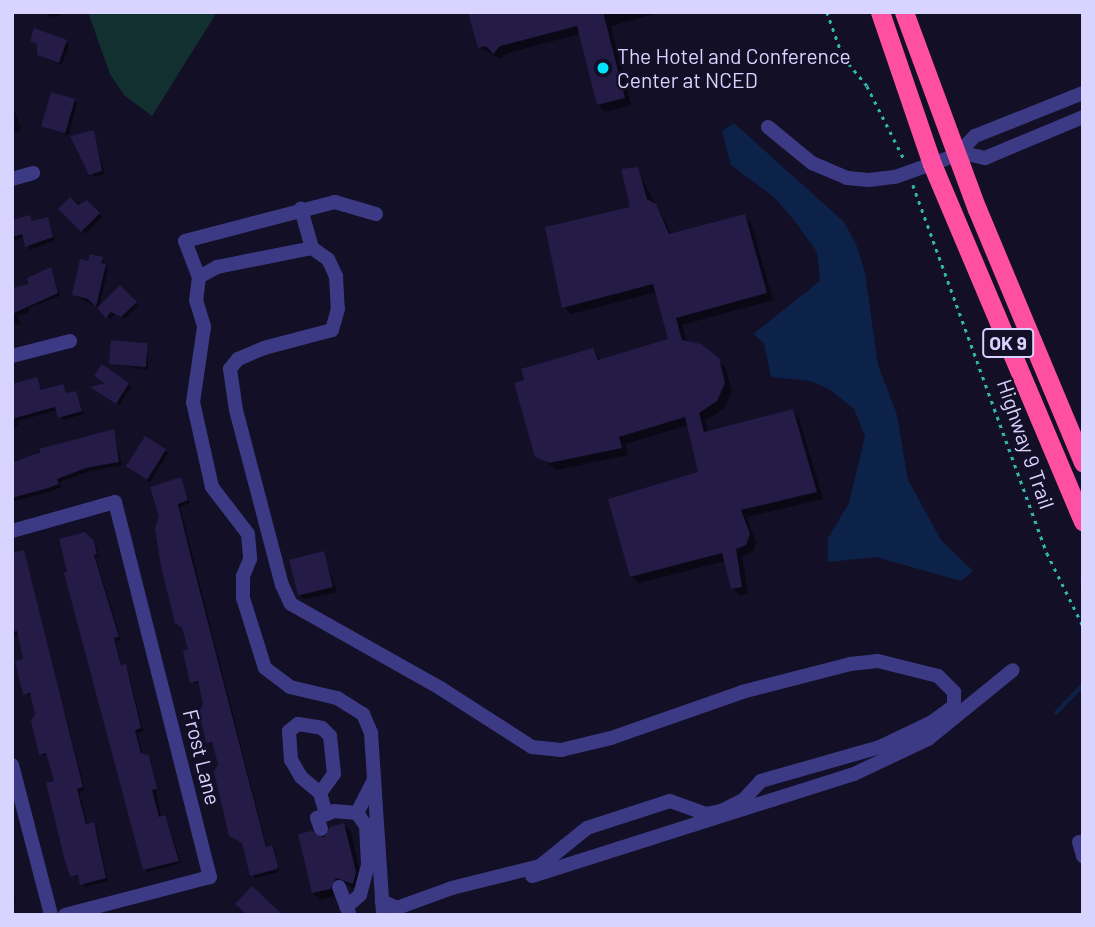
<!DOCTYPE html>
<style>
body{margin:0}
#map{position:relative;width:1095px;height:927px;overflow:hidden;background:#130f26;font-family:Barlow,sans-serif}
div>[style]{position:absolute}
[style*='--x']{left:calc(var(--x)*1px);top:calc(var(--y)*1px);width:calc(var(--w)*1px);rotate:calc(var(--a)*1deg)}
.green>*{inset:0;background:#12302f}
.water>*{inset:0;background:#0c2248}
.shadow>*{inset:0;background:#0007}
.stream>*{height:3.5px;margin:-1.75px;padding:0 1.75px;transform-origin:1.75px;border-radius:1.75px;background:#0c2248}
.building>*{inset:0;background:#241b47;transform-origin:0 0}
.path>*{height:2.5px;margin-top:-1.25px;transform-origin:0;background:repeating-linear-gradient(90deg,#2fb8b0 0 3.5px,transparent 0 8.5px)}
.minor>*{height:14px;margin:-7px;padding:0 7px;transform-origin:7px;border-radius:7px;background:#3d3a85}
.highway>*{height:19px;margin:-9.5px;padding:0 9.5px;transform-origin:9.5px;border-radius:9.5px;background:#ff4fa3}
.dots>*{width:19px;height:19px;translate:-50% -50%;box-sizing:border-box;border:4px solid #130f26;border-radius:50%}
span{translate:-50% -50%;white-space:nowrap;text-align:center;line-height:1.15;-webkit-text-stroke:5px #130f26;paint-order:stroke}
.shield-label span{padding:2px 5px;background:#130f26;border:2px solid;border-radius:5px;-webkit-text-stroke-width:0}
.shield-label{font-size:19px;color:#d9d4ff;font-weight:700}
.poi-label{font-size:21px;color:#d9d4ff}
.left{translate:0 -50%;text-align:left}
.street-label{font-size:21px;color:#d9d4ff}
.frame{position:absolute;inset:0;border:14px solid #d9d4ff;pointer-events:none}
</style>
<div id="map">
<div class="green">
<div style="clip-path:polygon(88px 12px,217px 12px,152px 116px,124px 95px,110px 74px)"></div>
</div>
<div class="water">
<div style="clip-path:polygon(734px 123px,844px 222px,856px 244px,865px 273px,878px 365px,897px 415px,908px 480px,941px 540px,973px 571px,961px 581px,876px 557px,828px 562px,828px 538px,849px 503px,865px 436px,854px 409px,829px 389px,810px 381px,771px 377px,764px 343px,753px 334px,820px 281px,817px 252px,794px 220px,775px 198px,731px 165px,722px 131px)"></div>
</div>
<div class="shadow">
<div style="clip-path:polygon(47px 12px,62px 12px,62px 15px,50px 17px)"></div>
<div style="clip-path:polygon(470px 12px,662px 12px,611px 26px,631px 105px,605px 112px,598px 105px,580px 34px,507px 53px,501px 59px,479px 47px)"></div>
<div style="clip-path:polygon(32px 41px,66px 42px,69px 45px,62px 65px,43px 58px,39px 45px)"></div>
<div style="clip-path:polygon(74px 100px,77px 103px,69px 135px,48px 129px,45px 126px)"></div>
<div style="clip-path:polygon(12px 103px,21px 130px,12px 134px)"></div>
<div style="clip-path:polygon(93px 132px,105px 174px,94px 177px,72px 137px)"></div>
<div style="clip-path:polygon(637px 169px,672px 235px,744px 216px,751px 223px,773px 300px,682px 325px,687px 343px,725px 367px,732px 391px,724px 408px,705px 421px,709px 432px,792px 411px,799px 418px,823px 499px,747px 517px,756px 543px,753px 552px,742px 556px,748px 594px,739px 595px,732px 588px,725px 561px,639px 583px,631px 576px,700px 474px,688px 425px,625px 444px,628px 455px,557px 470px,537px 456px,593px 350px,601px 361px,670px 340px,657px 292px,571px 314px,564px 307px,632px 208px)"></div>
<div style="clip-path:polygon(70px 199px,83px 205px,87px 202px,102px 217px,85px 234px,60px 209px)"></div>
<div style="clip-path:polygon(30px 217px,33px 222px,48px 219px,55px 240px,30px 250px,24px 237px,12px 242px,12px 222px)"></div>
<div style="clip-path:polygon(102px 259px,108px 269px,99px 308px,74px 295px,90px 263px)"></div>
<div style="clip-path:polygon(51px 269px,60px 296px,28px 308px,29px 313px,18px 316px,21px 324px,12px 326px,12px 289px,31px 285px)"></div>
<div style="clip-path:polygon(120px 288px,138px 306px,125px 319px,115px 314px,110px 319px,99px 308px)"></div>
<div style="clip-path:polygon(147px 345px,148px 370px,110px 364px)"></div>
<div style="clip-path:polygon(37px 379px,42px 392px,63px 386px,67px 395px,76px 393px,84px 414px,63px 420px,58px 410px,18px 421px,19px 426px,12px 428px,12px 386px)"></div>
<div style="clip-path:polygon(128px 384px,131px 387px,119px 405px,96px 390px)"></div>
<div style="clip-path:polygon(113px 431px,122px 465px,90px 471px,60px 482px,61px 487px,52px 491px,12px 502px,12px 464px,26px 461px,40px 450px)"></div>
<div style="clip-path:polygon(146px 438px,168px 453px,150px 482px,131px 470px)"></div>
<div style="clip-path:polygon(180px 479px,190px 503px,180px 507px,267px 848px,275px 850px,279px 872px,255px 878px,244px 844px,230px 836px,220px 764px,215px 744px,208px 742px,201px 684px,192px 682px,190px 651px,157px 529px)"></div>
<div style="clip-path:polygon(84px 534px,96px 546px,99px 557px,96px 558px,121px 640px,116px 641px,122px 667px,128px 669px,143px 731px,137px 733px,143px 755px,151px 760px,161px 818px,167px 821px,181px 863px,147px 872px)"></div>
<div style="clip-path:polygon(23px 552px,85px 790px,79px 792px,88px 826px,96px 827px,108px 881px,85px 887px,81px 877px,71px 876px,56px 782px,49px 756px,41px 754px,32px 696px,25px 694px,25px 660px,20px 634px,12px 636px,12px 555px)"></div>
<div style="clip-path:polygon(323px 553px,337px 592px,304px 599px,299px 594px)"></div>
<div style="clip-path:polygon(344px 825px,351px 832px,362px 881px,360px 890px,344px 884px,337px 896px,320px 900px,313px 893px,324px 841px)"></div>
<div style="clip-path:polygon(12px 888px,16px 903px,12px 904px)"></div>
</div>
<div class="stream">
<div style="--x:1083;--y:581;--w:2;--a:90"></div>
<div style="--x:1056;--y:713;--w:39;--a:-46"></div>
</div>
<div class="building">
<div style="clip-path:polygon(468px 12px,603px 12px,625px 98px,597px 105px,577px 26px,500px 46px,493px 54px,486px 46px,478px 48px)"></div>
<div style="clip-path:polygon(34px 28px,67px 40px,59px 63px,37px 55px,37px 44px,30px 41px)"></div>
<div style="left:51px;top:92px;width:25px;height:36px;rotate:16deg"></div>
<div style="clip-path:polygon(94px 130px,102px 171px,89px 175px,70px 136px)"></div>
<div style="clip-path:polygon(638px 167px,647px 199px,656px 204px,669px 234px,745px 214px,767px 293px,676px 318px,682px 340px,701px 344px,719px 358px,725px 383px,717px 401px,699px 413px,704px 432px,793px 409px,817px 492px,741px 510px,750px 534px,746px 545px,736px 549px,742px 587px,731px 589px,722px 553px,630px 577px,608px 499px,698px 472px,685px 417px,619px 437px,622px 448px,549px 463px,535px 457px,514px 383px,524px 380px,521px 369px,593px 348px,598px 360px,668px 339px,653px 284px,562px 308px,545px 227px,630px 207px,621px 169px)"></div>
<div style="clip-path:polygon(70px 197px,78px 205px,87px 200px,100px 213px,81px 232px,58px 209px)"></div>
<div style="clip-path:polygon(30px 215px,32px 221px,48px 217px,53px 237px,25px 247px,22px 234px,12px 237px,12px 220px)"></div>
<div style="clip-path:polygon(90px 254px,103px 257px,101px 263px,106px 264px,96px 307px,88px 299px,72px 295px,80px 259px,88px 261px)"></div>
<div style="clip-path:polygon(51px 267px,58px 293px,12px 314px,12px 288px,29px 284px,27px 278px)"></div>
<div style="clip-path:polygon(120px 285px,137px 302px,121px 317px,111px 312px,106px 318px,97px 308px)"></div>
<div style="left:111px;top:340px;width:37px;height:24px;rotate:5deg"></div>
<div style="clip-path:polygon(102px 364px,129px 383px,116px 404px,90px 387px,105px 383px,94px 376px)"></div>
<div style="clip-path:polygon(37px 377px,41px 390px,63px 384px,66px 393px,76px 391px,82px 411px,58px 418px,55px 407px,12px 419px,12px 384px)"></div>
<div style="clip-path:polygon(114px 429px,119px 462px,86px 468px,57px 479px,59px 484px,48px 488px,12px 498px,12px 463px,40px 452px,39px 449px)"></div>
<div style="left:145px;top:436px;width:25px;height:36px;rotate:32deg"></div>
<div style="clip-path:polygon(181px 477px,188px 500px,178px 504px,190px 553px,266px 847px,272px 845px,278px 865px,277px 869px,250px 876px,242px 843px,229px 836px,214px 772px,218px 764px,212px 742px,206px 743px,199px 712px,203px 704px,198px 681px,190px 683px,183px 651px,188px 649px,182px 628px,175px 623px,161px 567px,155px 528px,159px 517px,150px 487px)"></div>
<div style="clip-path:polygon(85px 532px,94px 541px,97px 555px,94px 555px,119px 637px,114px 638px,121px 665px,126px 664px,141px 728px,135px 730px,141px 753px,149px 755px,157px 789px,152px 790px,159px 817px,165px 815px,179px 861px,143px 870px,64px 573px,67px 572px,59px 539px)"></div>
<div style="clip-path:polygon(24px 550px,83px 787px,77px 789px,86px 824px,94px 822px,106px 878px,80px 885px,78px 875px,70px 877px,64px 857px,46px 783px,54px 781px,46px 753px,39px 755px,31px 721px,35px 714px,30px 693px,23px 695px,15px 661px,23px 659px,17px 631px,12px 632px,12px 553px)"></div>
<div style="left:324px;top:551px;width:37px;height:36px;rotate:76deg"></div>
<div style="clip-path:polygon(344px 823px,356px 872px,353px 884px,336px 878px,330px 889px,312px 893px,298px 834px,312px 831px,324px 838px,330px 827px)"></div>
<div style="clip-path:polygon(252px 886px,283px 915px,247px 915px,235px 904px)"></div>
</div>
<div class="path">
<div style="--x:827;--y:12;--w:48;--a:70.4"></div>
<div style="--x:843;--y:57;--w:38;--a:50"></div>
<div style="--x:867;--y:86;--w:82;--a:63.1"></div>
<div style="--x:913;--y:185;--w:392;--a:70"></div>
<div style="--x:1047;--y:553;--w:81;--a:63.7"></div>
</div>
<div class="minor">
<div style="--x:768;--y:127;--w:57;--a:39.3"></div>
<div style="--x:812;--y:163;--w:38;--a:23"></div>
<div style="--x:847;--y:178;--w:22;--a:5"></div>
<div style="--x:869;--y:180;--w:26;--a:-7"></div>
<div style="--x:895;--y:177;--w:66;--a:-19.5"></div>
<div style="--x:957;--y:155;--w:26;--a:-47"></div>
<div style="--x:975;--y:136;--w:116;--a:-21.7"></div>
<div style="--x:963;--y:153;--w:23;--a:13"></div>
<div style="--x:985;--y:158;--w:106;--a:-22.7"></div>
<div style="--x:12;--y:179;--w:22;--a:-16"></div>
<div style="--x:376;--y:214;--w:43;--a:-163.7"></div>
<div style="--x:335;--y:202;--w:155;--a:165.4"></div>
<div style="--x:185;--y:241;--w:39;--a:69"></div>
<div style="--x:199;--y:277;--w:23;--a:97"></div>
<div style="--x:196;--y:300;--w:28;--a:73"></div>
<div style="--x:204;--y:327;--w:76;--a:98.3"></div>
<div style="--x:193;--y:402;--w:87;--a:77.4"></div>
<div style="--x:212;--y:487;--w:59;--a:52.5"></div>
<div style="--x:248;--y:534;--w:25;--a:85"></div>
<div style="--x:250;--y:559;--w:18;--a:112"></div>
<div style="--x:243;--y:576;--w:22;--a:90"></div>
<div style="--x:243;--y:598;--w:73;--a:72.6"></div>
<div style="--x:265;--y:668;--w:31;--a:37"></div>
<div style="--x:290;--y:687;--w:48;--a:13.2"></div>
<div style="--x:337;--y:698;--w:31;--a:32"></div>
<div style="--x:363;--y:714;--w:21;--a:67"></div>
<div style="--x:371;--y:733;--w:182;--a:86.2"></div>
<div style="--x:312;--y:248;--w:19;--a:35"></div>
<div style="--x:328;--y:259;--w:19;--a:65"></div>
<div style="--x:336;--y:276;--w:33;--a:87"></div>
<div style="--x:338;--y:309;--w:22;--a:106"></div>
<div style="--x:332;--y:330;--w:70;--a:165.2"></div>
<div style="--x:264;--y:348;--w:28;--a:157"></div>
<div style="--x:238;--y:359;--w:13;--a:129"></div>
<div style="--x:230;--y:369;--w:41;--a:81.7"></div>
<div style="--x:236;--y:410;--w:181;--a:75.3"></div>
<div style="--x:282;--y:585;--w:21;--a:65"></div>
<div style="--x:291;--y:604;--w:171;--a:29.4"></div>
<div style="--x:440;--y:688;--w:109;--a:32.7"></div>
<div style="--x:532;--y:747;--w:29;--a:6"></div>
<div style="--x:561;--y:750;--w:51;--a:-13.5"></div>
<div style="--x:611;--y:738;--w:139;--a:-19.3"></div>
<div style="--x:742;--y:692;--w:112;--a:-14.5"></div>
<div style="--x:850;--y:664;--w:28;--a:-6"></div>
<div style="--x:878;--y:661;--w:62;--a:14"></div>
<div style="--x:938;--y:676;--w:23;--a:45"></div>
<div style="--x:954;--y:692;--w:14;--a:90"></div>
<div style="--x:954;--y:706;--w:27;--a:144"></div>
<div style="--x:932;--y:722;--w:58;--a:154.3"></div>
<div style="--x:880;--y:747;--w:124;--a:164.1"></div>
<div style="--x:761;--y:781;--w:26;--a:133"></div>
<div style="--x:743;--y:800;--w:25;--a:153"></div>
<div style="--x:721;--y:811;--w:15;--a:169"></div>
<div style="--x:706;--y:814;--w:38;--a:-160"></div>
<div style="--x:670;--y:801;--w:87;--a:162"></div>
<div style="--x:587;--y:828;--w:60;--a:141"></div>
<div style="--x:540;--y:866;--w:91;--a:166"></div>
<div style="--x:452;--y:888;--w:59;--a:160"></div>
<div style="--x:397;--y:908;--w:17;--a:-155"></div>
<div style="--x:199;--y:277;--w:21;--a:-29"></div>
<div style="--x:217;--y:267;--w:97;--a:-11.3"></div>
<div style="--x:312;--y:248;--w:41;--a:-105.8"></div>
<div style="--x:12;--y:356;--w:60;--a:-14.5"></div>
<div style="--x:12;--y:531;--w:107;--a:-15.7"></div>
<div style="--x:115;--y:502;--w:387;--a:75.8"></div>
<div style="--x:210;--y:877;--w:150;--a:165.3"></div>
<div style="--x:12;--y:765;--w:155;--a:75.4"></div>
<div style="--x:320;--y:793;--w:25;--a:-140"></div>
<div style="--x:301;--y:777;--w:20;--a:-120"></div>
<div style="--x:291;--y:760;--w:29;--a:-94"></div>
<div style="--x:289;--y:731;--w:11;--a:-38"></div>
<div style="--x:298;--y:724;--w:24;--a:9"></div>
<div style="--x:322;--y:728;--w:11;--a:45"></div>
<div style="--x:330;--y:736;--w:38;--a:84"></div>
<div style="--x:334;--y:774;--w:24;--a:126"></div>
<div style="--x:320;--y:793;--w:22;--a:74"></div>
<div style="--x:357;--y:813;--w:38;--a:-63"></div>
<div style="--x:321;--y:829;--w:12;--a:-110"></div>
<div style="--x:317;--y:818;--w:18;--a:-22"></div>
<div style="--x:334;--y:811;--w:23;--a:5"></div>
<div style="--x:357;--y:813;--w:16;--a:55"></div>
<div style="--x:366;--y:826;--w:39;--a:87"></div>
<div style="--x:368;--y:865;--w:31;--a:105"></div>
<div style="--x:360;--y:895;--w:18;--a:139"></div>
<div style="--x:1079;--y:842;--w:15;--a:74"></div>
<div style="--x:532;--y:876;--w:338;--a:-17.6"></div>
<div style="--x:854;--y:774;--w:82;--a:-25.3"></div>
<div style="--x:928;--y:739;--w:109;--a:-39.1"></div>
<div style="--x:339;--y:887;--w:28;--a:69"></div>
</div>
<div class="highway">
<div style="--x:880;--y:12;--w:161;--a:71.1"></div>
<div style="--x:932;--y:164;--w:388;--a:67.1"></div>
<div style="--x:904;--y:12;--w:210;--a:69.7"></div>
<div style="--x:977;--y:209;--w:275;--a:67.3"></div>
</div>
<div class="dots">
<div style="left:603px;top:68px;background:#00e5ff"></div>
</div>
<div class="shield-label">
<span style="left:1008px;top:343px">OK 9</span>
</div>
<div class="poi-label">
<span class="left" style="left:617px;top:68px">The Hotel and Conference<br>Center at NCED</span>
</div>
<div class="street-label">
<span style="left:1026px;top:444px;rotate:71deg">Highway 9 Trail</span>
<span style="left:202px;top:757px;rotate:76deg">Frost Lane</span>
</div>
<div class="frame"></div>
</div>
